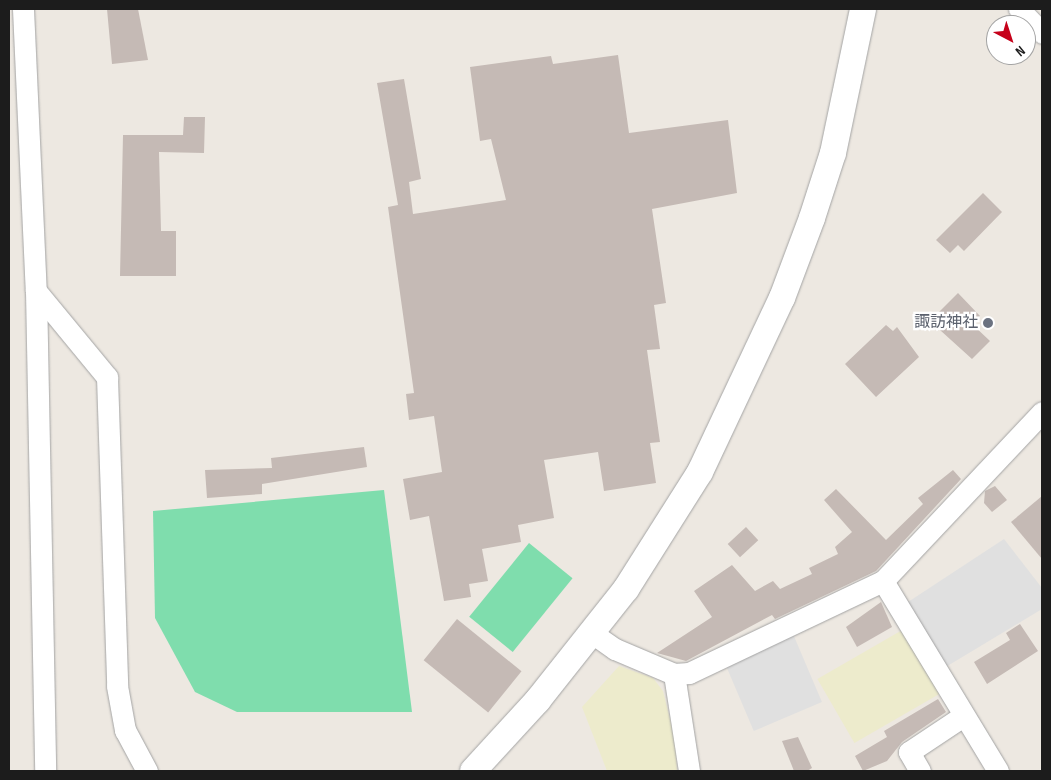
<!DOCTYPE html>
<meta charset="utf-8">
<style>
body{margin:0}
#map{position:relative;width:1051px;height:780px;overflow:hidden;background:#ede8e1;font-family:"Sofia Sans Condensed","Noto Sans JP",sans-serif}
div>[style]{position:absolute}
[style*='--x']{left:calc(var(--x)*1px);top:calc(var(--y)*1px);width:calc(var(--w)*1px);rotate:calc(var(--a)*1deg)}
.farmland>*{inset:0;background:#edebcc;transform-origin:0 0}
.pitch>*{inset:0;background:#7fddad;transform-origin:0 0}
.parking>*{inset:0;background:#e0e0e0;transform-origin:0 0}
.building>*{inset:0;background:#c5bab5;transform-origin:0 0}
.roads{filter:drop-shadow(0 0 1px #a3a3a3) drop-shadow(0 0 1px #a3a3a3)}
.minor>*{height:21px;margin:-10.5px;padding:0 10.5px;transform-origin:10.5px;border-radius:10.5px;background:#fff}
.tertiary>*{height:26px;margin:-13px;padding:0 13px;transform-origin:13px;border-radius:13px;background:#fff}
.dots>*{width:14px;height:14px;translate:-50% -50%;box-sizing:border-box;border:2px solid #fff;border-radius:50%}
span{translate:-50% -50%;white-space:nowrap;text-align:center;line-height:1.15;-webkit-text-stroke:4.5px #fff;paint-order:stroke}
.worship-label{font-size:16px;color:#5b616d}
.right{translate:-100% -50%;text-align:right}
.frame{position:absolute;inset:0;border:10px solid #1c1c1c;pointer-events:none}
.north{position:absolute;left:986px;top:15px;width:50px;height:50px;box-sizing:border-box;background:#fff;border:1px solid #a4a4a4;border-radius:50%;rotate:140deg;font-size:14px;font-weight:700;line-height:20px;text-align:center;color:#1c1c1c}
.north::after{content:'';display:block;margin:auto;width:18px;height:22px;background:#c6011a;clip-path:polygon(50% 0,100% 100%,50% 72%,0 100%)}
</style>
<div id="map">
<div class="farmland">
<div style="left:904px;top:629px;width:74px;height:100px;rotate:60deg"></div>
<div style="clip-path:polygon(619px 666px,653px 678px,663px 691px,675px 739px,677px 771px,607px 771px,582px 707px)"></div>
</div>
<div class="pitch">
<div style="clip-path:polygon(384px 490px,412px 712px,237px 712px,195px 692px,155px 618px,153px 511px)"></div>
<div style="left:529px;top:543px;width:56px;height:95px;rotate:39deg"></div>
</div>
<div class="parking">
<div style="clip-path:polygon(1004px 539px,1042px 588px,1042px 609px,944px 668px,905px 604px)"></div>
<div style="left:793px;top:634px;width:74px;height:74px;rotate:67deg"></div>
</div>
<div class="building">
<div style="clip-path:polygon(107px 9px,138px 9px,148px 60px,112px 64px)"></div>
<div style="clip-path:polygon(618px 55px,629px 133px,728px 120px,737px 193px,652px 209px,666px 303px,654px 305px,660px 349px,647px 350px,660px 442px,650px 443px,656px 483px,604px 491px,598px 452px,544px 460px,554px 518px,518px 525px,521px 542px,482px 549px,488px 581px,469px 584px,471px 597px,444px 601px,429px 516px,410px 520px,403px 479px,442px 472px,434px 416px,409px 420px,406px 394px,414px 393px,388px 207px,398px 205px,377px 83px,404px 79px,421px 179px,409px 182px,413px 214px,506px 200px,491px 139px,480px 141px,470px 67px,551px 56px,553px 64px)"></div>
<div style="clip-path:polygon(184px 117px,205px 117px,204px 153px,159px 152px,161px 231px,176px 231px,176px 276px,120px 276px,123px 135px,183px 135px)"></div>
<div style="clip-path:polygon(983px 193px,1002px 212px,964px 251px,958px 245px,950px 253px,936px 240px)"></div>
<div style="clip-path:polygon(958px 293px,980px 316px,972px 324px,990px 341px,972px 359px,930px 321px)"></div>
<div style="clip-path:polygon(886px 325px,893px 331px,897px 327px,919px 357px,876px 397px,845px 364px)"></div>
<div style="clip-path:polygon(364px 447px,367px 467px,262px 484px,262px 494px,207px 498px,205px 470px,272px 468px,271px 458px)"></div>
<div style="clip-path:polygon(953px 470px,961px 479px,876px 571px,775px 619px,772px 615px,686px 661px,657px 653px,712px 617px,694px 591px,732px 565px,755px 591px,773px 581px,780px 589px,812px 574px,809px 568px,838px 554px,835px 547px,852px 532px,824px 500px,836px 489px,886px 540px,923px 504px,918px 498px)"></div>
<div style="clip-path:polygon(995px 486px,1007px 500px,992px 512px,984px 503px,985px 491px)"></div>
<div style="clip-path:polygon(1042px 496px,1042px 559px,1011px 522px)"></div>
<div style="left:746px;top:527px;width:18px;height:25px;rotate:47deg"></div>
<div style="clip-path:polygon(881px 602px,892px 627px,857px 647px,846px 627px)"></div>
<div style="left:457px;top:619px;width:83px;height:53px;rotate:39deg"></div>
<div style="clip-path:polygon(1020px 624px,1038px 651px,987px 684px,974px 662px,1010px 640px,1006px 633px)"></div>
<div style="clip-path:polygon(938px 699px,946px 712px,902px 742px,887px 761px,863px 771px,855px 756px,887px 737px,884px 731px)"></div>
<div style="clip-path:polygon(798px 737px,812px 768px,807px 771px,794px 771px,782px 741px)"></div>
</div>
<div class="roads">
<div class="minor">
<div style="--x:23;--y:9;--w:282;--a:87.4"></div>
<div style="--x:36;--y:291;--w:480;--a:88.9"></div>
<div style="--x:1019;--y:9;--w:33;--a:46"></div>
<div style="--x:36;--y:291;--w:112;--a:50.5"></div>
<div style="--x:107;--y:377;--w:309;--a:88.1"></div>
<div style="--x:117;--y:686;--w:45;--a:79.7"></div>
<div style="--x:125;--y:730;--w:47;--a:61.8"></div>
<div style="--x:883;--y:581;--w:222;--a:58.8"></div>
<div style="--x:592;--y:633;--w:28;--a:35"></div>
<div style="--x:615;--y:649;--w:64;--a:23"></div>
<div style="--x:674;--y:674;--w:15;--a:-4"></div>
<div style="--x:689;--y:673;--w:215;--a:-25.4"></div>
<div style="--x:883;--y:581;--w:232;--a:-46.7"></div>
<div style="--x:674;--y:674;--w:98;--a:81.2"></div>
<div style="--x:920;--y:771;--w:22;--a:-120"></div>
<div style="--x:909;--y:752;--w:65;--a:-33.7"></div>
</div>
<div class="tertiary">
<div style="--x:473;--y:771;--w:96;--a:-47.5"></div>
<div style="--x:538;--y:700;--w:142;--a:-51.6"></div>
<div style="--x:626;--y:589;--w:138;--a:-57.7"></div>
<div style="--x:700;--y:472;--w:192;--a:-64.8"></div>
<div style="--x:782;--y:298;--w:85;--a:-69.4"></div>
<div style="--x:812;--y:218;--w:68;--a:-72.1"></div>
<div style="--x:833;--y:153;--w:147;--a:-78.2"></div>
</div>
</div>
<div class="dots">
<div style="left:988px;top:323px;background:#6b7280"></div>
</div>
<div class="worship-label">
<span class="right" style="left:978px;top:323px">諏訪神社</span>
</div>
<div class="frame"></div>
<div class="north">N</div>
</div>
